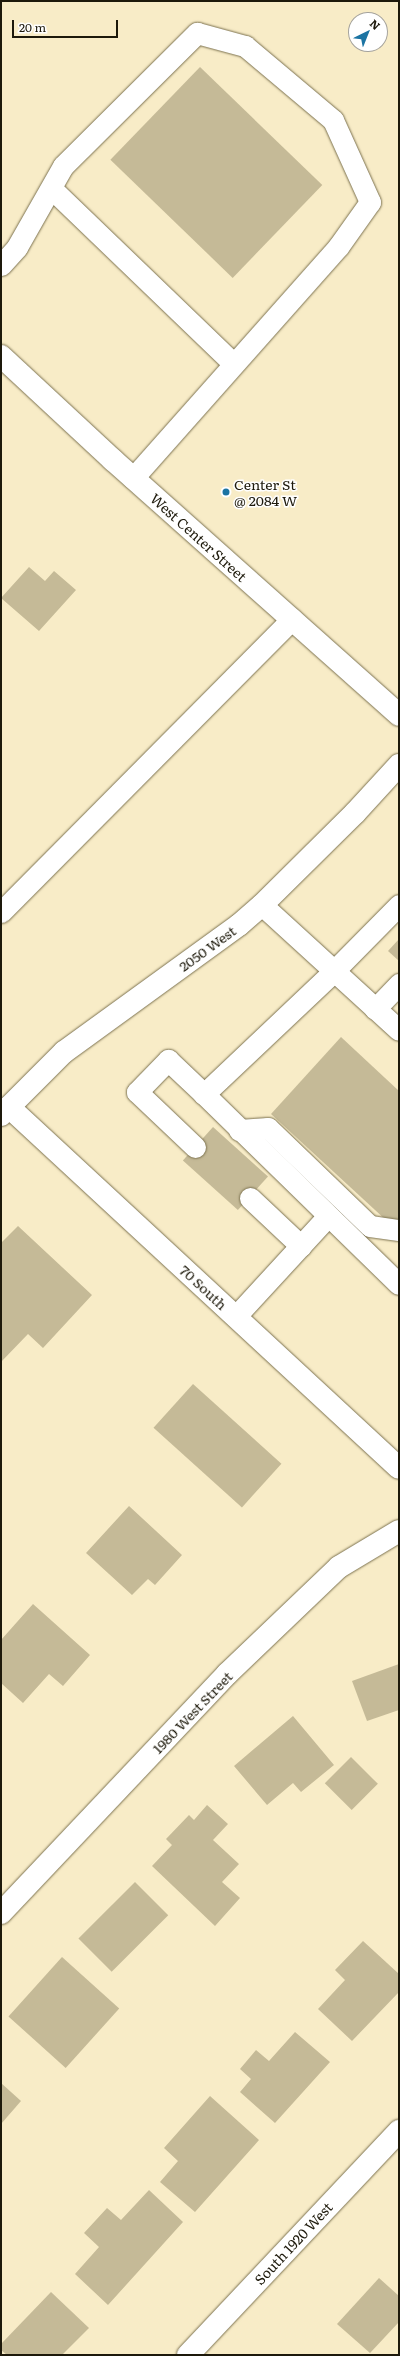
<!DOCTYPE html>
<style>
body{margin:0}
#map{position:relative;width:400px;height:2356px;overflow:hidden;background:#f8ecc7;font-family:Literata,serif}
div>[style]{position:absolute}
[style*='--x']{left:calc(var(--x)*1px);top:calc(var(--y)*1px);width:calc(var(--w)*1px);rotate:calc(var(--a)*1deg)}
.building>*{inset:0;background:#c5ba97;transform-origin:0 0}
.roads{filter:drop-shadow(0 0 1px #7c7250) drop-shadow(0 0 1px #7c7250)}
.service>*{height:21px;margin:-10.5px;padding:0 10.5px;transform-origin:10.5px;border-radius:10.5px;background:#fff}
.minor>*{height:22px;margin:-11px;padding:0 11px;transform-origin:11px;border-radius:11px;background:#fff}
.tertiary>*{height:22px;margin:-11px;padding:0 11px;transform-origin:11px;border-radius:11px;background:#fff}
.secondary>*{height:22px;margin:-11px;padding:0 11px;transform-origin:11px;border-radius:11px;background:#fff}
.dots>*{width:11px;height:11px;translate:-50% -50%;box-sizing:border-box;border:2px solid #fff;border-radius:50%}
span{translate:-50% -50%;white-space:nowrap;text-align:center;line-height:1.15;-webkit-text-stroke:3px #fff;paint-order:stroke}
.poi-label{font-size:14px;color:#1d190b}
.left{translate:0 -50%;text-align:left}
.street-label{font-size:14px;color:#1d190b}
.frame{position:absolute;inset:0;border:2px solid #1d190b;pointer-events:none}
.north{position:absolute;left:348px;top:12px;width:40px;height:40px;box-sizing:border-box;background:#fff;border:1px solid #a5a39d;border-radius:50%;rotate:43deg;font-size:11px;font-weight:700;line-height:16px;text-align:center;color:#1d190b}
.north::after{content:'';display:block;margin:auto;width:14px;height:18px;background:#1c74a3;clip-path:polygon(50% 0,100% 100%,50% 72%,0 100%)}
.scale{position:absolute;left:12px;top:20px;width:106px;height:18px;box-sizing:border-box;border:2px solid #1d190b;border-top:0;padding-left:5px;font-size:12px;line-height:14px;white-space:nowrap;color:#1d190b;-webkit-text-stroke:3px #fff;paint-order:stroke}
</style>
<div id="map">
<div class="building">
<div style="left:200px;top:67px;width:170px;height:129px;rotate:44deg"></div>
<div style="clip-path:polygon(29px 567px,45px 581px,54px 571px,76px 590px,39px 631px,1px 598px)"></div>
<div style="clip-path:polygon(399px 939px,399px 961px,388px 951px)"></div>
<div style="clip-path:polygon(341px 1037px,399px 1091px,399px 1221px,388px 1222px,271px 1114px)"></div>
<div style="left:213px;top:1127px;width:74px;height:45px;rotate:42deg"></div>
<div style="clip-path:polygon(18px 1226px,92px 1295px,43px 1348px,28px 1334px,1px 1362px,1px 1243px)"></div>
<div style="left:193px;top:1384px;width:119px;height:59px;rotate:42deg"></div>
<div style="clip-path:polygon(129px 1506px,182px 1555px,155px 1585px,148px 1579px,132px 1595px,86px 1553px)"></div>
<div style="clip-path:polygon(33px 1604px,90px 1655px,63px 1686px,49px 1674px,23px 1703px,1px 1683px,1px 1640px)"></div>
<div style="clip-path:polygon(399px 1664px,399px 1710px,367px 1721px,352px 1681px)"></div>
<div style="clip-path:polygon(293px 1716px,334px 1765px,301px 1792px,293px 1783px,267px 1805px,234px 1766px)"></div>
<div style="left:351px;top:1757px;width:38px;height:37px;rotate:45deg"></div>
<div style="clip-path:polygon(207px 1805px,228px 1824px,213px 1840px,239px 1864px,222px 1882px,240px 1898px,215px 1926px,152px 1866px,172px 1845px,166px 1839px,189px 1815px,194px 1820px)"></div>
<div style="left:135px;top:1882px;width:47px;height:80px;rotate:45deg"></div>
<div style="clip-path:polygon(363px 1941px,399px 1974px,399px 1992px,352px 2041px,318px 2009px,345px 1980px,335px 1970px)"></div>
<div style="left:62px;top:1957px;width:77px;height:80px;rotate:42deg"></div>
<div style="clip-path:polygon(295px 2032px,330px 2062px,275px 2123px,240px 2092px,251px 2079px,240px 2069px,256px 2050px,269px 2061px)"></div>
<div style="clip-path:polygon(1px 2083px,21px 2101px,1px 2124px)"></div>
<div style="clip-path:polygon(210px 2096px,259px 2140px,195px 2212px,160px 2182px,178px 2161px,164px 2148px)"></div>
<div style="clip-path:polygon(149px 2190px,183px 2222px,108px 2305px,75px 2274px,99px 2247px,84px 2233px,107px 2208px,121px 2220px)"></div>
<div style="clip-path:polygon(379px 2278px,399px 2296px,399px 2322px,370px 2353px,337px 2324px)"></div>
<div style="clip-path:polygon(51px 2292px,89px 2328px,62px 2355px,7px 2355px,1px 2350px,1px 2344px)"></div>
</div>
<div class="roads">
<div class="service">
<div style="--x:52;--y:189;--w:252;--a:43.9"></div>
<div style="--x:1;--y:265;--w:24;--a:-48"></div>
<div style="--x:17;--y:247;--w:93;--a:-60.4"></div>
<div style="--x:63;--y:166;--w:189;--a:-44.8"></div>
<div style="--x:197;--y:33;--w:50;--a:15.2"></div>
<div style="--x:245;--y:46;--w:115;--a:40.1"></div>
<div style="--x:333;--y:120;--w:90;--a:65.7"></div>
<div style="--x:370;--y:202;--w:55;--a:125.4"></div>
<div style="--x:338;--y:247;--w:309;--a:131.6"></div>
<div style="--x:262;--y:905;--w:185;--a:42.4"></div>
<div style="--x:399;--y:905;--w:94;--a:134.6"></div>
<div style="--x:333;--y:972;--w:178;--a:136.6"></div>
<div style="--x:204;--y:1094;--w:272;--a:44.3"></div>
<div style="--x:1;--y:912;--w:413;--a:-45.2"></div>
<div style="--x:375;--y:1009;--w:35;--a:-46"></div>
<div style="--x:239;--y:1130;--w:29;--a:-4"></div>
<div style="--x:268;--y:1128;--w:141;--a:43.9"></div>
<div style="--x:370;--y:1226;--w:29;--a:8"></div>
<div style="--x:195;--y:1147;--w:80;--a:-136.5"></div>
<div style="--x:137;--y:1092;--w:45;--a:-45.9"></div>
<div style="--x:168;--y:1060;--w:50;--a:43.4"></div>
<div style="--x:250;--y:1198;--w:70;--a:43.3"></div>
<div style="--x:236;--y:1316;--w:134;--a:-47.4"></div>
</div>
<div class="minor">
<div style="--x:9;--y:1107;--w:531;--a:42.79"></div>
<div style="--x:1;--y:1913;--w:329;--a:-46.6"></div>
<div style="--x:227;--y:1674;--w:155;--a:-43.7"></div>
<div style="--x:339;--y:1567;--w:70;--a:-31"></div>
<div style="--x:188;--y:2355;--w:308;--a:-46.7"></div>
</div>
<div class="tertiary">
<div style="--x:1;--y:1115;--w:89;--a:-45"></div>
<div style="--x:64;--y:1052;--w:216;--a:-36"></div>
<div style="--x:239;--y:925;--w:30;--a:-41"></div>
<div style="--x:262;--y:905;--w:131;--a:-44.7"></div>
<div style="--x:355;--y:813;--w:65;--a:-47.5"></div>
</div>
<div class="secondary">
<div style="--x:1;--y:356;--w:153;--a:42.9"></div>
<div style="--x:113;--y:460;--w:383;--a:41.7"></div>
</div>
</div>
<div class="dots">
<div style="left:226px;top:492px;background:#1c74a3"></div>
</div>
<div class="poi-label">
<span class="left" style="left:234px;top:492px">Center St<br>@ 2084 W</span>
</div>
<div class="street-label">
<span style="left:199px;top:537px;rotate:42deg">West Center Street</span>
<span style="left:207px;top:948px;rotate:-36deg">2050 West</span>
<span style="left:204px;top:1287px;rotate:43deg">70 South</span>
<span style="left:192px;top:1712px;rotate:-46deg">1980 West Street</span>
<span style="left:293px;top:2243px;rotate:-47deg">South 1920 West</span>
</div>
<div class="frame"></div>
<div class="north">N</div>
<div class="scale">20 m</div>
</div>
